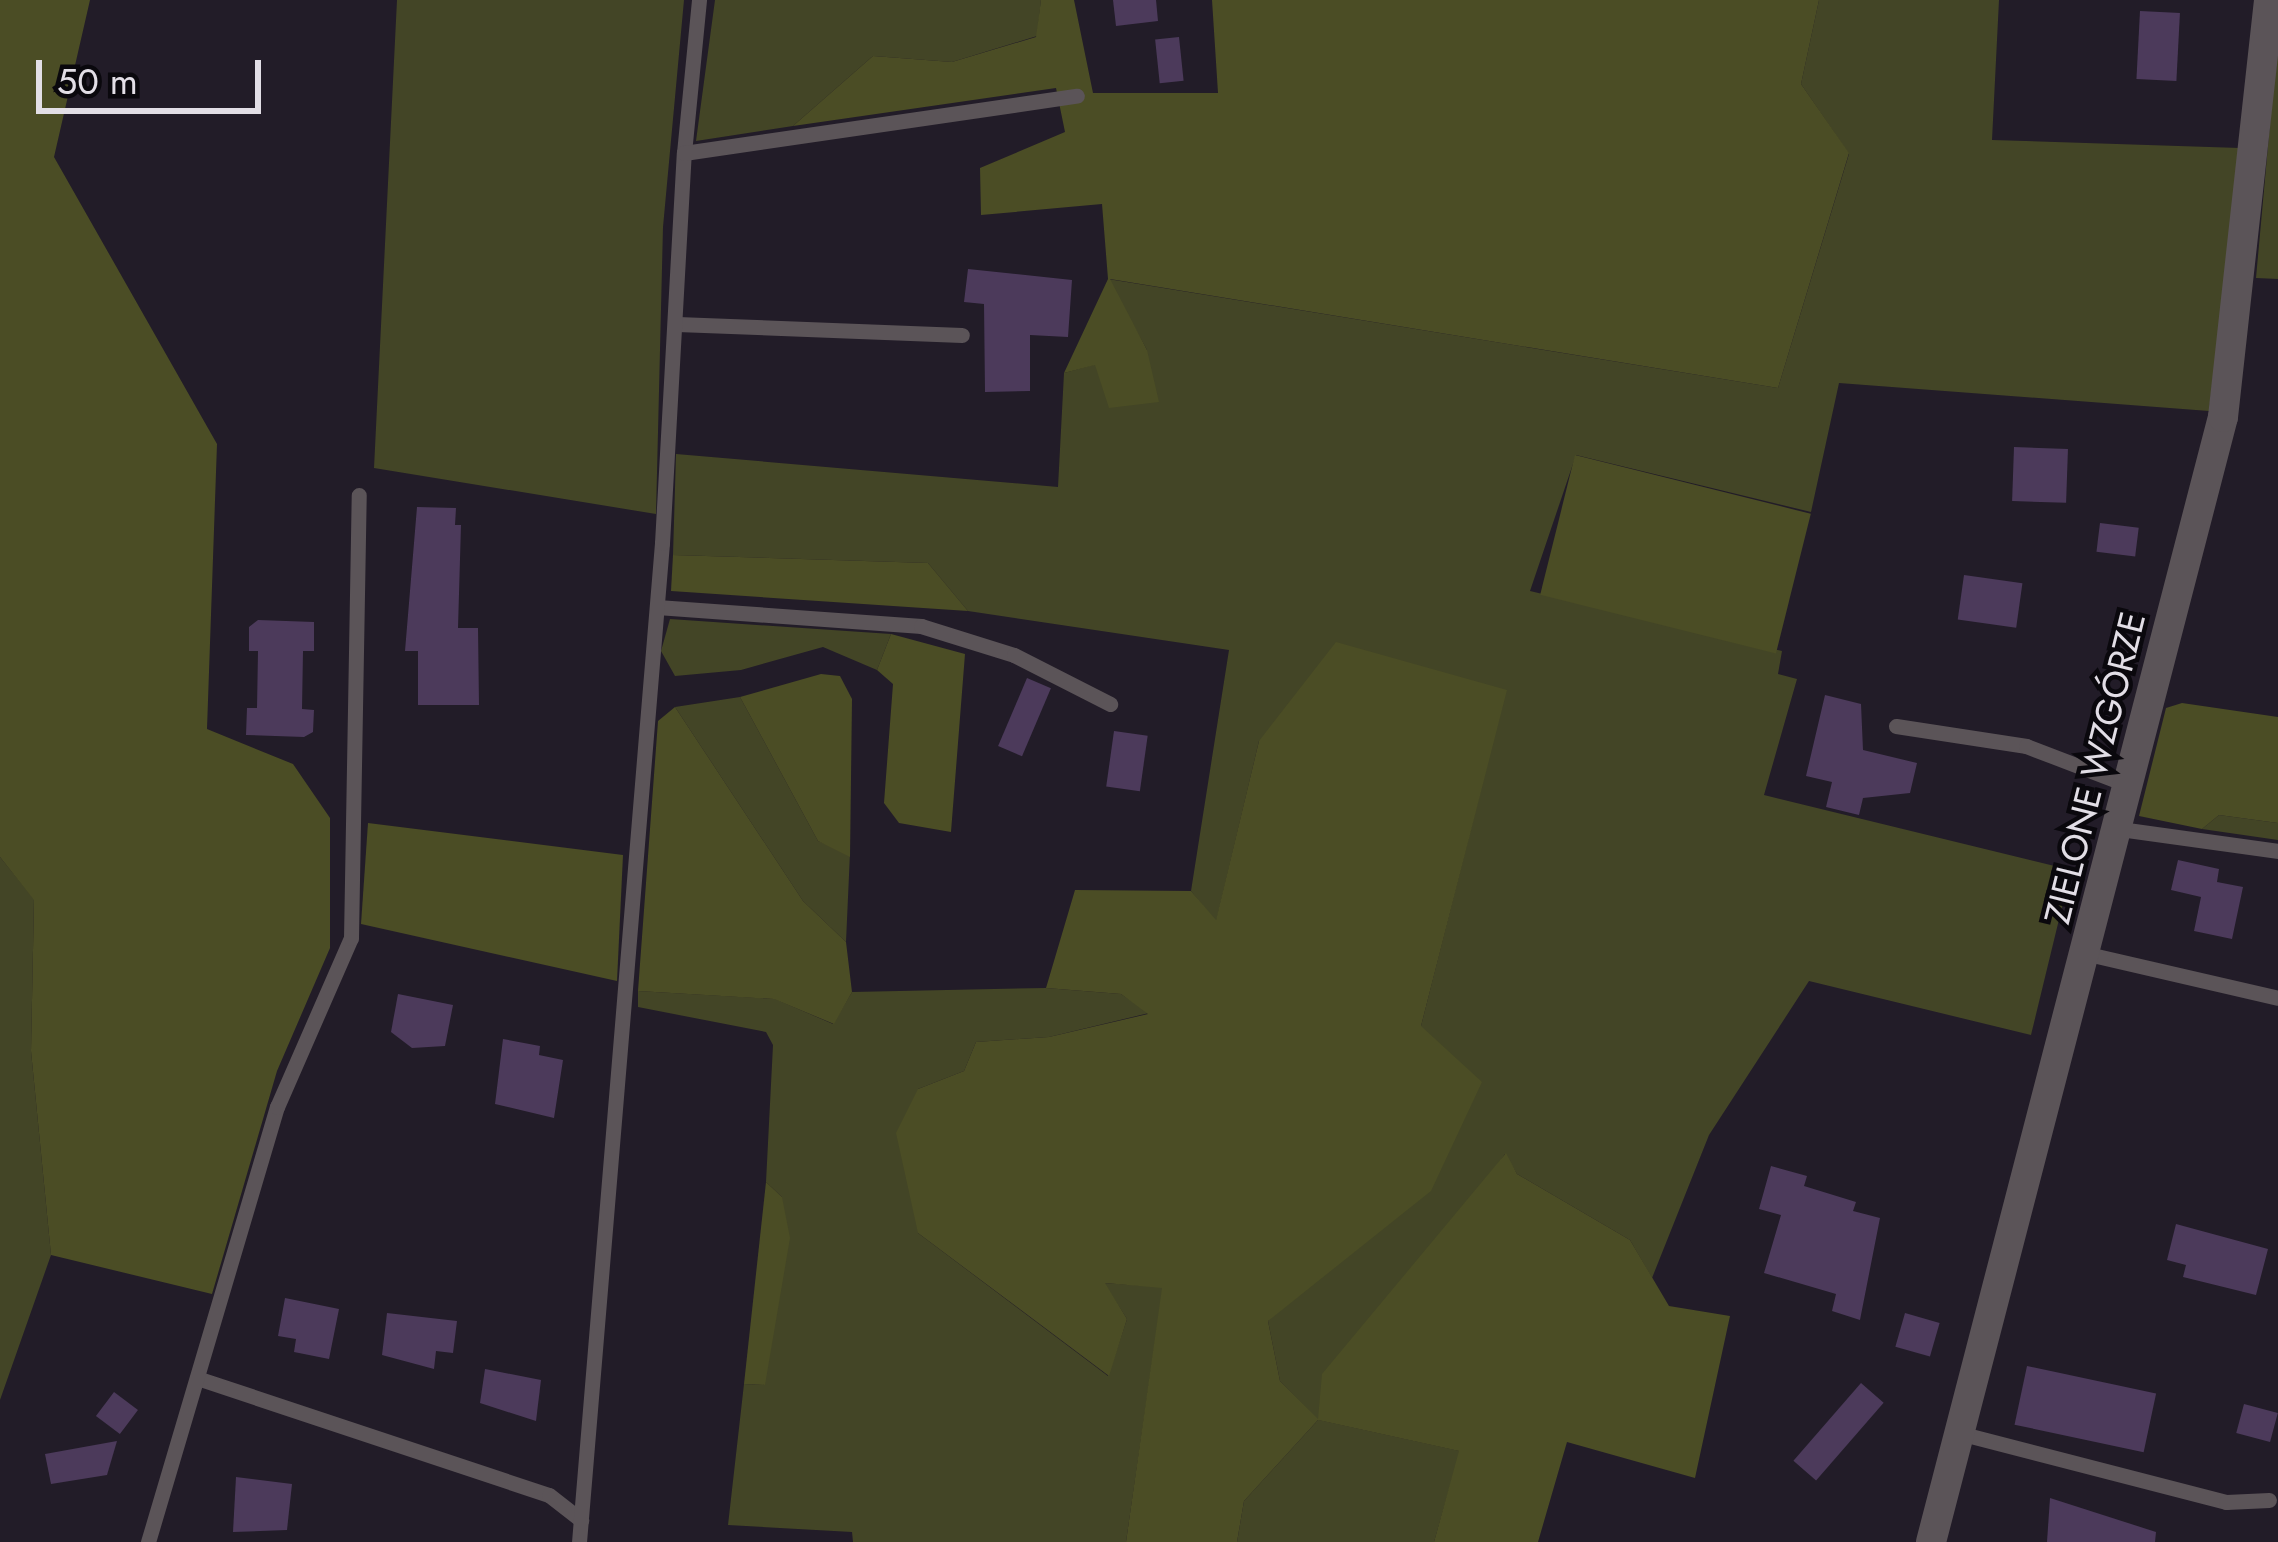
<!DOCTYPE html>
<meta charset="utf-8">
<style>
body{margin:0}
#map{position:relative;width:2278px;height:1542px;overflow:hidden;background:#221c28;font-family:Jost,sans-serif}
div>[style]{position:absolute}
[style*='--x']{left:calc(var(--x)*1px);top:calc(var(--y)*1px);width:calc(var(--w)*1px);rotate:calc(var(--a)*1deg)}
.green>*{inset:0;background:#434526}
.forest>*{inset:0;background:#4b4d25;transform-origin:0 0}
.building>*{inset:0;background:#4c3a5b;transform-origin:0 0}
.lane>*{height:15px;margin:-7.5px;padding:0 7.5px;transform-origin:7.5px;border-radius:7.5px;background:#5b5458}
.street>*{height:30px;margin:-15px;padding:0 15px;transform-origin:15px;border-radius:15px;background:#5b5458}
span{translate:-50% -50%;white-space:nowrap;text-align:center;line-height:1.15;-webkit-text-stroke:9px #0a080d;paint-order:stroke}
.street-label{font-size:36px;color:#e2dee6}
.scale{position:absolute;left:36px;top:60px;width:225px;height:54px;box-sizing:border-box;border:6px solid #e2dee6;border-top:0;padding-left:15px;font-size:36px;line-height:42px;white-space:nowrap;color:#e2dee6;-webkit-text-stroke:9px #0a080d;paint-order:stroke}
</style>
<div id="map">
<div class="green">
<div style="clip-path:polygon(397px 0,684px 0,663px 227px,656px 514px,374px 468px)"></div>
<div style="clip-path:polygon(715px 0,1041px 0,1037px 36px,952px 62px,873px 56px,793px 126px,696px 141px)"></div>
<div style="clip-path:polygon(1819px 0,1999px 0,1992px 140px,2240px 148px,2209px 411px,1839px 383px,1811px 512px,1576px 455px,1530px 591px,1782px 651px,1778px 674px,1797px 679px,1764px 795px,2071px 870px,2031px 1035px,1809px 981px,1709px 1135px,1652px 1278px,1630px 1240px,1517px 1174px,1505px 1154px,1319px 1420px,1460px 1451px,1434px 1542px,1237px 1542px,1244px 1501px,1318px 1420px,1280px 1381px,1268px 1321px,1421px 1026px,1506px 690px,1259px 741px,1216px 922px,1191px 891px,1229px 650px,968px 611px,928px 563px,673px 555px,676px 454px,1058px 487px,1064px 373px,1147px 350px,1108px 279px,1778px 388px,1849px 154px,1801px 84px)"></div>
<div style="clip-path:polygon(2278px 36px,2278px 279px,2256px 278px)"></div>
<div style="clip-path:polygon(670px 619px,891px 634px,877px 670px,823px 647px,741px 670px,675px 676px,661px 651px)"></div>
<div style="clip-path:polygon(740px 697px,818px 841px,850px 853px,846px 942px,803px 901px,675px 707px)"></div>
<div style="clip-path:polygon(2219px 815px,2278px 823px,2278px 840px,2202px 829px)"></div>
<div style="clip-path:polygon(0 857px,34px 899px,31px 1051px,51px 1255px,0 1400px)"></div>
<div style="clip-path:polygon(1046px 988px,1121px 994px,1149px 1013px,1049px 1037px,976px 1042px,964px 1071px,918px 1089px,918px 1233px,1108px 1376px,1127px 1319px,1104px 1283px,1163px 1287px,1126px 1542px,853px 1542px,852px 1532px,728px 1525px,744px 1384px,764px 1385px,782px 1197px,766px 1182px,773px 1045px,766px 1032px,638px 1007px,638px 991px,775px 999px,833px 1024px,852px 992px)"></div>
</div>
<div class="forest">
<div style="clip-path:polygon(0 0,90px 0,54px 157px,217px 444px,207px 729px,293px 764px,330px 818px,330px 948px,277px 1071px,212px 1294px,51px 1255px,31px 1051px,34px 900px,0 857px)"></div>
<div style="clip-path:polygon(1041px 0,1074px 0,1093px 93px,1218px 93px,1212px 0,1819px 0,1801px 84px,1849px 153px,1778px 388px,1110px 279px,1147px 350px,1159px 402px,1109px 408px,1095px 365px,1064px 373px,1108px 279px,1102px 204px,981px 215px,980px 168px,1065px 132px,1056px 88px,793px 126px,873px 56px,952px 62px,1036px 37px)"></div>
<div style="left:1575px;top:455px;width:243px;height:144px;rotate:14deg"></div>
<div style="clip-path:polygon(673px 555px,928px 563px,968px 611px,671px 591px)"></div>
<div style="clip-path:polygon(891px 634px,965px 654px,951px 832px,899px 823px,884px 803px,893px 684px,877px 670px)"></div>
<div style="clip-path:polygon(1336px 642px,1507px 690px,1421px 1026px,1482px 1082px,1431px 1191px,1268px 1321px,1280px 1381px,1318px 1419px,1322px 1374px,1506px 1153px,1517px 1174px,1630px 1240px,1669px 1306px,1730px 1316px,1695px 1478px,1567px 1442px,1538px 1542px,1434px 1542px,1459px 1451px,1318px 1420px,1244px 1501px,1237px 1542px,1126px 1542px,1162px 1288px,1105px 1283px,1127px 1319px,1109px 1376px,918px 1233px,896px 1133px,918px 1089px,964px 1071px,976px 1042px,1049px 1037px,1148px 1014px,1121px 994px,1046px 988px,1075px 890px,1191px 891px,1216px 920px,1259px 741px)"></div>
<div style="clip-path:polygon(821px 674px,840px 676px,852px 699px,850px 857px,818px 841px,740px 697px)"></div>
<div style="clip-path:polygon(2182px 703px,2278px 717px,2278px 823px,2219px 815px,2202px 829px,2139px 816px,2166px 708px)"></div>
<div style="clip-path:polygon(675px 707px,803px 901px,846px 942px,852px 992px,834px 1024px,774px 999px,638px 991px,658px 721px)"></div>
<div style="clip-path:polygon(368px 823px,623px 855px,617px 981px,361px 924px)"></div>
<div style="clip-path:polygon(766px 1182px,782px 1197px,790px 1238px,765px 1385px,744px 1384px)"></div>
</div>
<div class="building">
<div style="clip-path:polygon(1113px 0,1156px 0,1158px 21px,1116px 26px)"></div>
<div style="left:2140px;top:11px;width:40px;height:68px;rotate:3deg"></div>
<div style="left:1179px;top:37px;width:44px;height:24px;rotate:84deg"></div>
<div style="clip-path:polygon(968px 269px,1072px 280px,1068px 337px,1030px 335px,1030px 391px,985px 392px,984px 304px,964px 302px)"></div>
<div style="left:2014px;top:447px;width:54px;height:54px;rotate:2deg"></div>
<div style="clip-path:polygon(417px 507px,456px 508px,455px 525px,461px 525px,458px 628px,478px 628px,479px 705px,418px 705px,418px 651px,405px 651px)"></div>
<div style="left:2100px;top:523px;width:39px;height:29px;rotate:7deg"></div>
<div style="left:1964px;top:575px;width:59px;height:45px;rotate:8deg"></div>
<div style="clip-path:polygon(258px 620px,314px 622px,314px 651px,303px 651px,302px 709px,314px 710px,313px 732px,304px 737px,246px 735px,247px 708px,257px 708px,258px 651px,249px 651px,249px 627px)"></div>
<div style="left:1027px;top:678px;width:26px;height:74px;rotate:23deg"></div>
<div style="clip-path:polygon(1825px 695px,1861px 704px,1863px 750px,1917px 763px,1910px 793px,1863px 798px,1859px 815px,1826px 807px,1832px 782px,1806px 776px)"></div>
<div style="left:1114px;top:731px;width:34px;height:56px;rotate:8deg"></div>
<div style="clip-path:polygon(2178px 860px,2219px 869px,2217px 882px,2243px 887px,2232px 939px,2194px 931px,2201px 897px,2171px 890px)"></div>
<div style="clip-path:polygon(398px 994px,453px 1005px,445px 1046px,412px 1048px,391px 1032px)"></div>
<div style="clip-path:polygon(503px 1039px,540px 1046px,539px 1055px,563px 1060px,554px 1118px,495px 1104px)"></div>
<div style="clip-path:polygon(1771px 1166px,1807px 1176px,1804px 1186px,1856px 1202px,1853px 1211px,1880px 1218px,1860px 1320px,1832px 1311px,1836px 1294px,1764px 1273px,1781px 1215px,1759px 1209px)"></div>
<div style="clip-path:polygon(2176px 1224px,2268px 1249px,2256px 1295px,2183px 1277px,2186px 1265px,2167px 1260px)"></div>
<div style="clip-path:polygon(285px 1298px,339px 1309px,329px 1359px,294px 1352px,296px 1339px,278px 1336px)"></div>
<div style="clip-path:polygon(387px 1313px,457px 1321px,453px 1353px,436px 1351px,434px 1369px,382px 1355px)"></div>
<div style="left:1905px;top:1313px;width:36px;height:35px;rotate:16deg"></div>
<div style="left:2027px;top:1366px;width:132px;height:60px;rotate:12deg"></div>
<div style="clip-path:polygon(485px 1369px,541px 1380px,536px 1421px,480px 1403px)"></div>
<div style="left:1861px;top:1383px;width:30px;height:103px;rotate:41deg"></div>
<div style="left:114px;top:1392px;width:30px;height:30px;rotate:37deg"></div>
<div style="left:2244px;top:1404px;width:35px;height:30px;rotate:15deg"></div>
<div style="clip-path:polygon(117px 1441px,107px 1475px,51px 1484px,45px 1454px)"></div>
<div style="clip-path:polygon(236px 1477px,292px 1484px,287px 1530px,233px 1532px)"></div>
<div style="clip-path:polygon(2050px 1498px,2156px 1532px,2155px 1542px,2047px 1542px)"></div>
</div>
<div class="lane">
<div style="--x:684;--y:153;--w:154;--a:-84.4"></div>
<div style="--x:677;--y:324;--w:285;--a:2.2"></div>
<div style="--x:657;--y:607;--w:265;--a:4.1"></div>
<div style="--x:921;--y:626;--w:97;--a:17.3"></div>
<div style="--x:1014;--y:655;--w:108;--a:27"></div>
<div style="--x:1896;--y:726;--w:132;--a:8.7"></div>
<div style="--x:2026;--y:746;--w:109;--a:20.9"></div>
<div style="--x:2120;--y:829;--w:160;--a:7.9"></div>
<div style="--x:2088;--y:954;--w:195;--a:13"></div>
<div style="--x:197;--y:1378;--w:371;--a:18.4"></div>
<div style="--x:549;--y:1495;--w:41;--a:38"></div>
<div style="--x:1959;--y:1433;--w:276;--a:14.5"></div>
<div style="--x:2226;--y:1502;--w:43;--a:-2.7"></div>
<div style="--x:148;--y:1542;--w:454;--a:-73.5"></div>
<div style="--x:277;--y:1107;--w:184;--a:-66.4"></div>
<div style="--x:351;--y:938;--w:443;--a:-89"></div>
<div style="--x:579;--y:1542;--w:1002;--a:-85.25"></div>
<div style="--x:662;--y:543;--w:391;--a:-86.8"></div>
<div style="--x:684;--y:153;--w:397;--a:-8.3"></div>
</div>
<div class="street">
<div style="--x:1931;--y:1542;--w:1162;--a:-75.45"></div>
<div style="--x:2223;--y:417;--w:420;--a:-83.7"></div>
</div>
<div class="street-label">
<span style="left:2095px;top:768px;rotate:-76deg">ZIELONE WZGÓRZE</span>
</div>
<div class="scale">50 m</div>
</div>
